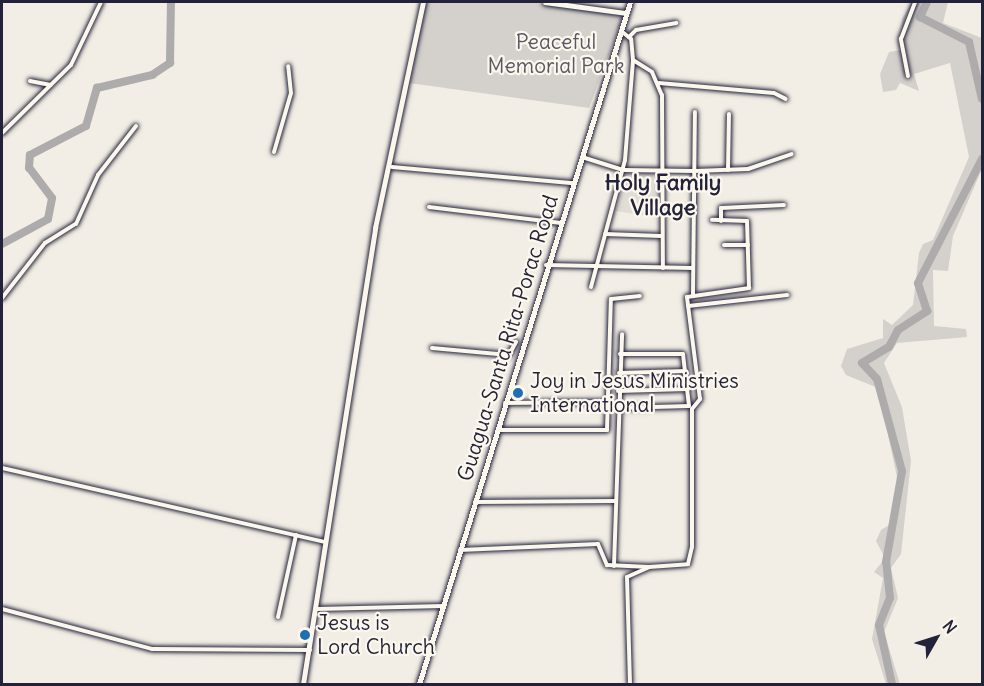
<!DOCTYPE html>
<style>
body{margin:0}
#map{position:relative;width:984px;height:686px;overflow:hidden;background:#f2eee5;font-family:Delius,sans-serif}
div>[style]{position:absolute}
[style*='--x']{left:calc(var(--x)*1px);top:calc(var(--y)*1px);width:calc(var(--w)*1px);rotate:calc(var(--a)*1deg)}
.built>*{inset:0;background:#e0dcd6}
.green>*{inset:0;background:#d4d1cc}
.river>*{height:8px;margin:-4px;padding:0 4px;transform-origin:4px;border-radius:4px;background:#aeabad}
.roads{filter:drop-shadow(0 0 2px #22223b) drop-shadow(0 0 2px #22223b)}
.minor>*{height:4px;margin:-2px;padding:0 2px;transform-origin:2px;border-radius:2px;background:#fbf7ec}
.tertiary>*{height:4.5px;margin:-2.25px;padding:0 2.25px;transform-origin:2.25px;border-radius:2.25px;background:#fbf7ec}
.secondary>*{height:5px;margin:-2.5px;padding:0 2.5px;transform-origin:2.5px;border-radius:2.5px;background:#fbf7ec}
.dots>*{width:16px;height:16px;translate:-50% -50%;box-sizing:border-box;border:3px solid #fbf7ec;border-radius:50%}
span{translate:-50% -50%;white-space:nowrap;text-align:center;line-height:1.15;-webkit-text-stroke:4.5px #fbf7ec;paint-order:stroke}
.park-label{font-size:21px;color:#575766}
.street-label{font-size:21px;color:#22223b}
.poi-label{font-size:21px;color:#22223b}
.left{translate:0 -50%;text-align:left}
.neighbourhood-label{font-size:22px;color:#22223b;font-weight:700}
.frame{position:absolute;inset:0;border:3px solid #22223b;pointer-events:none}
.north{position:absolute;left:906px;top:608px;width:60px;height:60px;-webkit-text-stroke:4px #fbf7ec;paint-order:stroke;rotate:51deg;font-size:16px;font-weight:700;line-height:24px;text-align:center;color:#22223b}
.north::after{content:'';display:block;margin:auto;width:21px;height:27px;background:#22223b;clip-path:polygon(50% 0,100% 100%,50% 72%,0 100%)}
</style>
<div id="map">
<div class="built">
<div style="clip-path:polygon(627px 173px,659px 173px,659px 218px,616px 211px)"></div>
</div>
<div class="green">
<div style="clip-path:polygon(425px 2px,529px 2px,624px 14px,589px 108px,409px 83px)"></div>
<div style="clip-path:polygon(912px 2px,948px 2px,943px 23px,982px 38px,982px 169px,953px 236px,948px 271px,933px 270px,934px 326px,966px 329px,967px 337px,897px 343px,884px 363px,902px 407px,911px 461px,901px 554px,891px 568px,898px 598px,884px 632px,900px 684px,886px 684px,872px 639px,883px 578px,874px 572px,885px 558px,876px 541px,881px 530px,894px 522px,898px 482px,878px 388px,846px 375px,841px 366px,847px 349px,883px 338px,883px 319px,892px 325px,913px 305px,919px 253px,923px 244px,933px 240px,969px 157px,950px 63px,914px 74px,919px 91px,900px 83px,896px 90px,883px 92px,880px 74px,889px 52px,901px 50px,902px 19px)"></div>
</div>
<div class="river">
<div style="--x:927;--y:2;--w:17;--a:115"></div>
<div style="--x:920;--y:17;--w:55;--a:27"></div>
<div style="--x:969;--y:42;--w:58;--a:77.2"></div>
<div style="--x:2;--y:244;--w:52;--a:-28.5"></div>
<div style="--x:48;--y:219;--w:21;--a:-79"></div>
<div style="--x:52;--y:198;--w:38;--a:-127"></div>
<div style="--x:29;--y:168;--w:13;--a:-86"></div>
<div style="--x:30;--y:155;--w:63;--a:-27.4"></div>
<div style="--x:86;--y:126;--w:40;--a:-74"></div>
<div style="--x:97;--y:88;--w:57;--a:-13.3"></div>
<div style="--x:152;--y:75;--w:22;--a:-34"></div>
<div style="--x:170;--y:63;--w:61;--a:-89.1"></div>
<div style="--x:892;--y:684;--w:60;--a:-102.4"></div>
<div style="--x:879;--y:625;--w:29;--a:-68"></div>
<div style="--x:890;--y:598;--w:36;--a:-96"></div>
<div style="--x:886;--y:562;--w:92;--a:-80"></div>
<div style="--x:902;--y:471;--w:95;--a:-105.2"></div>
<div style="--x:877;--y:379;--w:22;--a:-133"></div>
<div style="--x:862;--y:363;--w:31;--a:-31"></div>
<div style="--x:889;--y:347;--w:19;--a:-62"></div>
<div style="--x:898;--y:330;--w:35;--a:-33"></div>
<div style="--x:927;--y:311;--w:29;--a:-108"></div>
<div style="--x:918;--y:283;--w:140;--a:-62.7"></div>
</div>
<div class="roads">
<div class="minor">
<div style="--x:629;--y:37;--w:10;--a:-45"></div>
<div style="--x:636;--y:30;--w:41;--a:-9.9"></div>
<div style="--x:633;--y:60;--w:22;--a:32"></div>
<div style="--x:652;--y:72;--w:25;--a:67"></div>
<div style="--x:662;--y:95;--w:173;--a:89.7"></div>
<div style="--x:908;--y:76;--w:38;--a:-101"></div>
<div style="--x:901;--y:39;--w:40;--a:-69"></div>
<div style="--x:30;--y:81;--w:21;--a:11"></div>
<div style="--x:659;--y:83;--w:115;--a:5"></div>
<div style="--x:774;--y:93;--w:13;--a:27"></div>
<div style="--x:2;--y:133;--w:97;--a:-44.6"></div>
<div style="--x:71;--y:65;--w:70;--a:-64.5"></div>
<div style="--x:274;--y:152;--w:61;--a:-73.9"></div>
<div style="--x:291;--y:93;--w:27;--a:-96"></div>
<div style="--x:582;--y:157;--w:43;--a:17.6"></div>
<div style="--x:623;--y:170;--w:72;--a:0.8"></div>
<div style="--x:695;--y:171;--w:53;--a:-2.2"></div>
<div style="--x:748;--y:169;--w:46;--a:-18.8"></div>
<div style="--x:392;--y:167;--w:182;--a:5.1"></div>
<div style="--x:728;--y:170;--w:56;--a:-89"></div>
<div style="--x:429;--y:207;--w:133;--a:6.9"></div>
<div style="--x:721;--y:221;--w:13;--a:-90"></div>
<div style="--x:721;--y:208;--w:63;--a:-2.7"></div>
<div style="--x:605;--y:234;--w:56;--a:2"></div>
<div style="--x:724;--y:245;--w:24;--a:0"></div>
<div style="--x:546;--y:265;--w:147;--a:1.2"></div>
<div style="--x:591;--y:287;--w:131;--a:-75"></div>
<div style="--x:625;--y:160;--w:100;--a:-85.4"></div>
<div style="--x:633;--y:60;--w:21;--a:-95"></div>
<div style="--x:631;--y:39;--w:13;--a:-141"></div>
<div style="--x:693;--y:294;--w:182;--a:-89.4"></div>
<div style="--x:2;--y:298;--w:70;--a:-52"></div>
<div style="--x:45;--y:243;--w:36;--a:-32"></div>
<div style="--x:76;--y:224;--w:54;--a:-65.8"></div>
<div style="--x:98;--y:175;--w:62;--a:-52.2"></div>
<div style="--x:688;--y:306;--w:100;--a:-6.3"></div>
<div style="--x:432;--y:348;--w:77;--a:5.2"></div>
<div style="--x:509;--y:355;--w:15;--a:-62"></div>
<div style="--x:619;--y:373;--w:67;--a:-1.7"></div>
<div style="--x:618;--y:391;--w:70;--a:-1.6"></div>
<div style="--x:505;--y:403;--w:103;--a:-0.6"></div>
<div style="--x:618;--y:408;--w:71;--a:-1.6"></div>
<div style="--x:689;--y:406;--w:52;--a:-96.6"></div>
<div style="--x:683;--y:354;--w:63;--a:180"></div>
<div style="--x:498;--y:430;--w:109;--a:0"></div>
<div style="--x:607;--y:430;--w:131;--a:-88.3"></div>
<div style="--x:611;--y:299;--w:29;--a:-6"></div>
<div style="--x:2;--y:468;--w:331;--a:12.9"></div>
<div style="--x:475;--y:502;--w:141;--a:-0.4"></div>
<div style="--x:460;--y:550;--w:138;--a:-2.5"></div>
<div style="--x:598;--y:544;--w:23;--a:67"></div>
<div style="--x:607;--y:565;--w:42;--a:2.7"></div>
<div style="--x:614;--y:566;--w:232;--a:-88"></div>
<div style="--x:2;--y:609;--w:155;--a:14.9"></div>
<div style="--x:152;--y:649;--w:158;--a:0.4"></div>
<div style="--x:317;--y:609;--w:126;--a:-1.4"></div>
<div style="--x:278;--y:617;--w:84;--a:-77.6"></div>
<div style="--x:630;--y:684;--w:107;--a:-91.6"></div>
<div style="--x:627;--y:577;--w:24;--a:-24"></div>
<div style="--x:649;--y:567;--w:39;--a:-4"></div>
<div style="--x:688;--y:564;--w:17;--a:-77"></div>
<div style="--x:692;--y:547;--w:138;--a:-90"></div>
<div style="--x:692;--y:409;--w:13;--a:-51"></div>
<div style="--x:700;--y:399;--w:103;--a:-97.3"></div>
<div style="--x:687;--y:297;--w:63;--a:-8.3"></div>
<div style="--x:749;--y:288;--w:67;--a:-91.7"></div>
<div style="--x:747;--y:221;--w:35;--a:-178"></div>
</div>
<div class="tertiary">
<div style="--x:545;--y:2;--w:82;--a:7.7"></div>
<div style="--x:303;--y:684;--w:462;--a:-81"></div>
<div style="--x:375;--y:228;--w:231;--a:-78"></div>
</div>
<div class="secondary">
<div style="--x:419;--y:684;--w:714;--a:-72.81"></div>
</div>
</div>
<div class="dots">
<div style="left:518px;top:393px;background:#1f6fb2"></div>
<div style="left:305px;top:635px;background:#1f6fb2"></div>
</div>
<div class="park-label">
<span style="left:556px;top:54px">Peaceful<br>Memorial Park</span>
</div>
<div class="street-label">
<span style="left:508px;top:338px;rotate:-73deg">Guagua-Santa Rita-Porac Road</span>
</div>
<div class="poi-label">
<span class="left" style="left:530px;top:393px">Joy in Jesus Ministries<br>International</span>
<span class="left" style="left:317px;top:635px">Jesus is<br>Lord Church</span>
</div>
<div class="neighbourhood-label">
<span style="left:663px;top:195px">Holy Family<br>Village</span>
</div>
<div class="frame"></div>
<div class="north">N</div>
</div>
